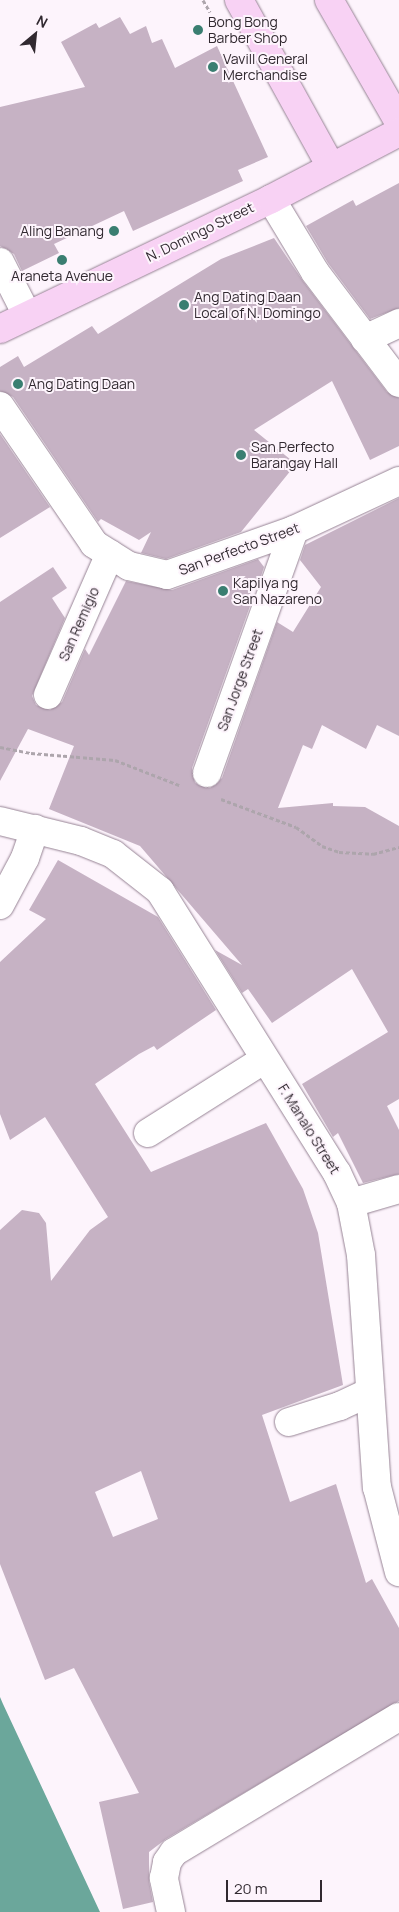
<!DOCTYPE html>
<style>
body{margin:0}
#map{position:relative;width:399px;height:1912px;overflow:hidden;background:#fdf4fc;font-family:Manrope,sans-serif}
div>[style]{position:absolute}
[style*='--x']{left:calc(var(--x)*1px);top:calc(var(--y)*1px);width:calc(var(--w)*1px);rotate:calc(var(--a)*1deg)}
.water>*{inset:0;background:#6ba79b}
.building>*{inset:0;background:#c6b2c4}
.path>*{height:3px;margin-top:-1.5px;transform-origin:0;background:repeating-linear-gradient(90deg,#ada5ac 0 4px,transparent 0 6.5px)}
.roads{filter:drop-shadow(0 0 1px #968394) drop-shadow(0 0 1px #968394)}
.minor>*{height:28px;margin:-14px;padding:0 14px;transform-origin:14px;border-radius:14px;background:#fff}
.major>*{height:28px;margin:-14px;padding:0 14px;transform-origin:14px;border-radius:14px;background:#f8d2f4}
.dots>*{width:14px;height:14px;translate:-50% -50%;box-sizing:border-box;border:2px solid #fdf4fc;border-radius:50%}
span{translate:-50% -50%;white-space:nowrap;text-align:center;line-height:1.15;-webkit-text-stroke:4px #fdf4fc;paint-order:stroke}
.poi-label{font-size:14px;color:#312930}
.left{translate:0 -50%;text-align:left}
.right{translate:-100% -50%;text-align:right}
.street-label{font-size:14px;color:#312930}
.north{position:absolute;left:10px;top:10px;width:50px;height:50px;-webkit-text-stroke:4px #fdf4fc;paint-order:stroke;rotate:28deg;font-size:14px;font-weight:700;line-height:20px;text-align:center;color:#312930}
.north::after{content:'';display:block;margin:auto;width:18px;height:22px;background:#312930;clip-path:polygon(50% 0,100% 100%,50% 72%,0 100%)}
.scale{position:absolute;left:226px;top:1880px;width:96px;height:22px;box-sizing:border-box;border:2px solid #312930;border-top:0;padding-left:6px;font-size:15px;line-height:18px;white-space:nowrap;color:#312930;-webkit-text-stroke:4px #fdf4fc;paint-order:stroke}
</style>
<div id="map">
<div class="water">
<div style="clip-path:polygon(0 1697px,3px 1704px,100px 1912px,0 1912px)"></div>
</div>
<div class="building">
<div style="clip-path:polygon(120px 17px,130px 34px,146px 26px,152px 43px,162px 39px,175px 68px,217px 46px,268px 157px,238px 170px,243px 181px,133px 231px,124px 211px,54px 244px,59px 253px,22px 271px,14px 254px,0 246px,0 107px,85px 87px,61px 42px,96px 23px,99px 28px)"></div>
<div style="clip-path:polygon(399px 183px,399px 308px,370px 319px,328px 263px,306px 226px,353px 200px,356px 206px)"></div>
<div style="clip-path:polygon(274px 238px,303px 281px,387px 392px,399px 398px,399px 446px,370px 460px,332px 381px,254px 430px,296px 464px,241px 532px,166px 559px,141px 553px,151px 532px,139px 540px,101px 519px,98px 522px,13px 397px,0 391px,0 367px,18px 356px,24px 367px,92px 326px,98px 334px,221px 259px)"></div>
<div style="clip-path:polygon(0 434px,50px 507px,0 538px)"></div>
<div style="clip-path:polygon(399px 498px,399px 736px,377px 725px,366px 749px,322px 725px,312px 749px,303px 745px,278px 808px,333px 803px,333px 806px,365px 807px,399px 826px,399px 1099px,387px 1106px,399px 1130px,399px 1174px,363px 1183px,338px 1133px,333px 1137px,302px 1084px,388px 1032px,352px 969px,272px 1023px,248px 989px,242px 993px,215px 950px,242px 965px,140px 846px,49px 809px,74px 746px,28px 729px,0 781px,0 602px,53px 567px,67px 588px,52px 598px,65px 618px,32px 696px,36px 705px,50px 710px,62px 702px,85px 649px,89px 655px,126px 581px,172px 590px,258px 559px,264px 567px,261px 576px,246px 588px,253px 597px,250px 606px,192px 768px,195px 783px,210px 788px,222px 778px,277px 622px,293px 632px,321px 587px,300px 560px,305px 545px)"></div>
<div style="clip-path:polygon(evenodd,58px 860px,158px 917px,216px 1010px,157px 1050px,154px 1046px,139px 1054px,95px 1084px,151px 1172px,266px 1123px,303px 1189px,318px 1233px,343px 1385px,262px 1415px,290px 1502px,336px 1484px,366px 1583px,372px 1579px,399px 1628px,399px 1701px,166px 1839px,149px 1852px,149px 1881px,153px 1902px,123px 1909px,99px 1802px,139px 1793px,74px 1668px,45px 1680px,0 1564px,0 1230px,22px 1210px,39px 1213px,46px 1223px,51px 1281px,90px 1230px,108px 1217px,45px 1117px,10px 1140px,0 1114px,0 962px,46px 919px,29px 910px,58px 860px,141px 1471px,158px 1519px,113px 1537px,95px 1492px,141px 1471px)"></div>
</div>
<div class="path">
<div style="--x:203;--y:0;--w:14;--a:60"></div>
<div style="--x:0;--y:747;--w:32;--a:11"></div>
<div style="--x:31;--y:753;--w:84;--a:4.8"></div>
<div style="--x:115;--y:760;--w:69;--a:21.3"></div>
<div style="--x:221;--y:799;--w:80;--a:20.5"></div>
<div style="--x:296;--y:827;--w:32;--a:36"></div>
<div style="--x:322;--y:846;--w:18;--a:19"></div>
<div style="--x:339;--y:852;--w:34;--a:3"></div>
<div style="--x:373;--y:854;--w:27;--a:-15"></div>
</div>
<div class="roads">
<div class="minor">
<div style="--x:271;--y:199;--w:85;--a:58.9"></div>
<div style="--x:315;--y:272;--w:139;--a:52.9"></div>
<div style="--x:0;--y:262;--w:59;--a:63"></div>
<div style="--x:365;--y:339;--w:38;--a:-25"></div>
<div style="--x:0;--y:406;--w:167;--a:55.7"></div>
<div style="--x:94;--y:544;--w:41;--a:32.2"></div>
<div style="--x:129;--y:566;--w:39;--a:13"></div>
<div style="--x:167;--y:575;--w:135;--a:-19.5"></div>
<div style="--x:294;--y:530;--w:116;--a:-25"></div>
<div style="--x:48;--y:695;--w:154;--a:-66.3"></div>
<div style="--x:207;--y:773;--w:258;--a:-70.3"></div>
<div style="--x:0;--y:821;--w:83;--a:13.9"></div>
<div style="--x:81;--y:841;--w:35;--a:22"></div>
<div style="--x:113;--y:854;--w:60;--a:38.2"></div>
<div style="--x:160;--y:891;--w:333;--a:57.9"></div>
<div style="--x:337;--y:1173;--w:33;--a:65"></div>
<div style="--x:351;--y:1203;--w:53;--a:79.1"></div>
<div style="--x:361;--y:1255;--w:233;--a:86.1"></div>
<div style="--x:377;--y:1487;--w:88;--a:75.5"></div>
<div style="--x:0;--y:905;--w:53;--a:-62"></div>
<div style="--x:25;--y:858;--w:31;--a:-71"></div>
<div style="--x:148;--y:1133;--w:138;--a:-32.3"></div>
<div style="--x:351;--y:1203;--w:50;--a:-16.3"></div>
<div style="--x:289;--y:1422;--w:53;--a:-17.4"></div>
<div style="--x:340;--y:1406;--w:33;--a:-25"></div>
<div style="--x:171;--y:1912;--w:35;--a:-102"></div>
<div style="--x:164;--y:1878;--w:16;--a:-79"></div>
<div style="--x:167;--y:1862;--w:12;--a:-55"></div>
<div style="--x:174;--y:1852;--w:262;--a:-31"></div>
</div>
<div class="major">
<div style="--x:239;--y:0;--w:191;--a:61.1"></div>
<div style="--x:329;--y:0;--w:141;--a:60.2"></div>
<div style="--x:0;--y:329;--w:301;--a:-25.6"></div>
<div style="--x:271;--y:199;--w:144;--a:-27.6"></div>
</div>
</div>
<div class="dots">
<div style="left:198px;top:30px;background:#3a7e71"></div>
<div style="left:213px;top:67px;background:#3a7e71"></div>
<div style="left:114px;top:231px;background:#3a7e71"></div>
<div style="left:62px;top:260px;background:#3a7e71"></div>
<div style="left:184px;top:305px;background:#3a7e71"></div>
<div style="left:18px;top:384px;background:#3a7e71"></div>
<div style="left:241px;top:455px;background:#3a7e71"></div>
<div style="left:223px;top:591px;background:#3a7e71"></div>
</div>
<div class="poi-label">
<span class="left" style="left:208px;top:30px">Bong Bong<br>Barber Shop</span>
<span class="left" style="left:223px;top:67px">Vavill General<br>Merchandise</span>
<span class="right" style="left:104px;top:231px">Aling Banang</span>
<span style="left:62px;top:276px">Araneta Avenue</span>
<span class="left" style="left:194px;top:305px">Ang Dating Daan<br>Local of N. Domingo</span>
<span class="left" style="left:28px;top:384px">Ang Dating Daan</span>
<span class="left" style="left:251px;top:455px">San Perfecto<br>Barangay Hall</span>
<span class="left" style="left:233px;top:591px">Kapilya ng<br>San Nazareno</span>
</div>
<div class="street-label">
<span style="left:200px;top:232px;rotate:-26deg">N. Domingo Street</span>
<span style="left:239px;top:549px;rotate:-20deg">San Perfecto Street</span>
<span style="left:79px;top:624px;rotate:-66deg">San Remigio</span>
<span style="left:240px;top:680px;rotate:-70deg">San Jorge Street</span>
<span style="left:309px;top:1129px;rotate:58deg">F. Manalo Street</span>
</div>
<div class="north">N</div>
<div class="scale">20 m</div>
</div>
